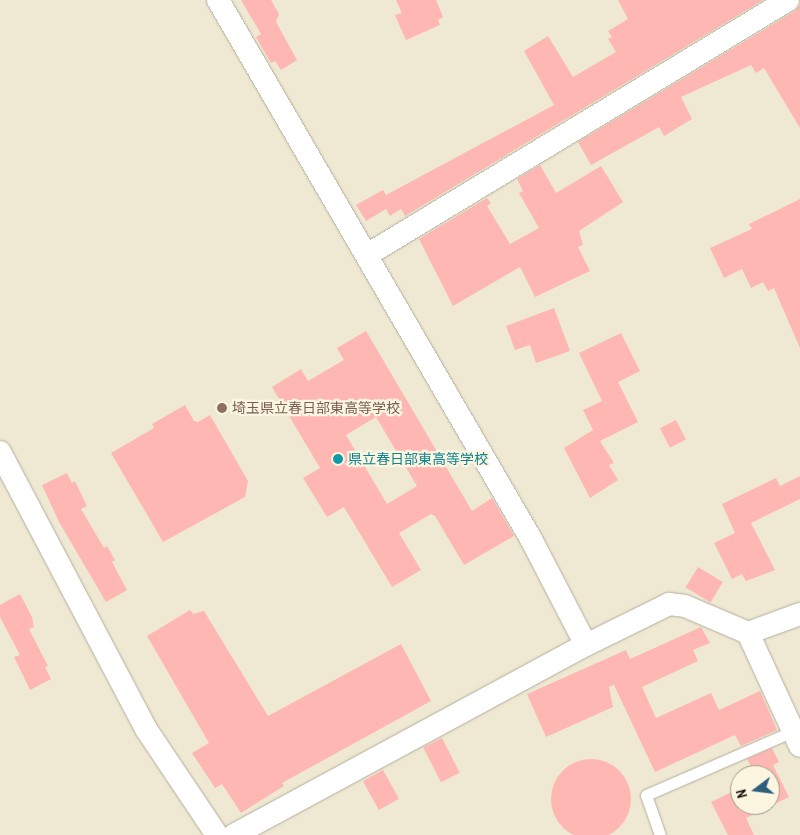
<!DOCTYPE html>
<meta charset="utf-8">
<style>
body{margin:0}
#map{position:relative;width:800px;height:835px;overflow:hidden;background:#efe9d4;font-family:"Archivo Narrow","Noto Sans JP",sans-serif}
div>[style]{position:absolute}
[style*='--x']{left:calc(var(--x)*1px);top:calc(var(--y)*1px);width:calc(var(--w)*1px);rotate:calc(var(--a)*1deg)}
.building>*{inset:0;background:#feb7b2;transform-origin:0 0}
.round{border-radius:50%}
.roads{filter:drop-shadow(0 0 1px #b4ae9b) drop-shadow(0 0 1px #b4ae9b)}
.lane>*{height:11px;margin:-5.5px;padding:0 5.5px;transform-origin:5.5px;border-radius:5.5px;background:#fff}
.street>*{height:22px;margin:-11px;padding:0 11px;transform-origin:11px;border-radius:11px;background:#fff}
.dots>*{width:14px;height:14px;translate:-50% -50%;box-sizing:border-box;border:2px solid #fcf6e1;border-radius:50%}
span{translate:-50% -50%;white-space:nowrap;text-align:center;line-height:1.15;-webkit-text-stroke:4.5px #fcf6e1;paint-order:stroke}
.education-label{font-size:14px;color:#785e54}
.left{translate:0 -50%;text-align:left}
.culture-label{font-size:14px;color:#0d838f}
.north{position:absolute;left:730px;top:765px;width:50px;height:50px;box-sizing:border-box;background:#fcf6e1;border:1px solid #9e998a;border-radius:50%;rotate:255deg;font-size:14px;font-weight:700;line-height:20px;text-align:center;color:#100e07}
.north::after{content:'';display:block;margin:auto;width:18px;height:22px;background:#2d5e7c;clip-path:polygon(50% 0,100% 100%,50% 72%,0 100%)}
</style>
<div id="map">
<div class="building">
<div style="clip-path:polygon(241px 0,271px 0,279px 14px,276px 22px,297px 60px,281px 70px,275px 61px,271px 63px,256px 37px,261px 34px)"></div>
<div style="clip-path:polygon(396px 0,436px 0,443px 17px,438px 20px,440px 25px,406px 40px,395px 15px,402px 13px)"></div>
<div style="clip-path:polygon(618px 0,763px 0,405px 216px,401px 209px,390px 216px,386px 209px,366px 221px,356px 205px,383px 190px,386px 195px,554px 105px,524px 51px,548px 36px,573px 77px,616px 52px,608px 39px,612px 37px,608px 31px,628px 19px)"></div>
<div style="clip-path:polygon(800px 5px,800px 128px,764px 68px,756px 73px,751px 65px,681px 97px,692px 119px,664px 136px,659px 127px,591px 165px,578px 142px,795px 11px)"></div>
<div style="clip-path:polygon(540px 165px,556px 193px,601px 166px,623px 202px,579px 231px,583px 245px,578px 247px,590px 271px,535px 297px,520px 267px,453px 306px,419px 239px,487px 198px,491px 203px,487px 206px,510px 244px,539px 228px,519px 193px,523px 191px,517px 179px)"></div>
<div style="clip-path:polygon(800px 199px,800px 348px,774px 288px,768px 291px,763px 282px,751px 288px,742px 269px,724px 278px,710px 248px,752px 229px,749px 224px)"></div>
<div style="clip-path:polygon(554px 308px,570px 351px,536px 363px,530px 345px,515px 350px,506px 326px)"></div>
<div style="clip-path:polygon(evenodd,366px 331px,472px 511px,492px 498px,514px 536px,464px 565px,435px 516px,431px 514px,399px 533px,421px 570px,392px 587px,344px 507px,327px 517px,303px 478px,320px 468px,272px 387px,301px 369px,308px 381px,344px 360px,337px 348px,366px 331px,376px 417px,417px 486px,387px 504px,346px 435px,376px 417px)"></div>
<div style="clip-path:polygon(621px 333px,640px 371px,618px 382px,638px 422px,600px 441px,614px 463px,609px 465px,618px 480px,590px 498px,564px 448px,593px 430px,583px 410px,602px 401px,579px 353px)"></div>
<div style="clip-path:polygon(185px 405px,194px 421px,198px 422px,210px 415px,248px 481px,245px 497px,163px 542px,111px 453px,154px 428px,152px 424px)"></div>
<div style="left:676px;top:420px;width:22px;height:18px;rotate:63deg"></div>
<div style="clip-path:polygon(67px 473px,72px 483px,75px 481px,87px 506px,81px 509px,104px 548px,107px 546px,115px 560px,112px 562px,127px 590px,106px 602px,59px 522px,42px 485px)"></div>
<div style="clip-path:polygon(800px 476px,800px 499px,751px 523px,775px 570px,746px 581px,742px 574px,732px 579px,714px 543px,735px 533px,722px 504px,776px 478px,780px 486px)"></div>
<div style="left:698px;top:567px;width:29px;height:24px;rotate:31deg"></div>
<div style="clip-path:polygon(20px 594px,32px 617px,34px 627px,29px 629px,48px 666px,45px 667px,51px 679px,30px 690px,14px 657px,20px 655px,0 617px,0 605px)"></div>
<div style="clip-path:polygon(190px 610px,193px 614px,204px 611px,268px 716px,401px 644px,431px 701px,282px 783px,284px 786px,241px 813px,222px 784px,215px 788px,192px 753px,209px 743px,147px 636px)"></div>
<div style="clip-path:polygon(701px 627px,710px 643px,693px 650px,698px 661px,642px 687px,656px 718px,711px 693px,719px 710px,760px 691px,777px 730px,741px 746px,735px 735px,655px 772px,614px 685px,609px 687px,613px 707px,546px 737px,527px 694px,626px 650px,630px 659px)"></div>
<div style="left:442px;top:738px;width:39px;height:21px;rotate:63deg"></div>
<div style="clip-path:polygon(772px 748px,779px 762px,773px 765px,789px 797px,746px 818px,754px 835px,728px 835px,711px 802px,740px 788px,740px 805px,770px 805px,770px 775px,756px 775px,747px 759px)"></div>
<div class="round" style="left:551px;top:759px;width:80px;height:80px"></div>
<div style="left:383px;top:770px;width:33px;height:23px;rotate:61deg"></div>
</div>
<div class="roads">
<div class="lane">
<div style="--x:660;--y:835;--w:42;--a:-109.3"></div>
<div style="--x:646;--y:795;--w:158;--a:-23.5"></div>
</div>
<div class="street">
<div style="--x:218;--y:0;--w:623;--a:59.86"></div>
<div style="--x:531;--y:539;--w:119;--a:62.6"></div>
<div style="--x:367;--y:255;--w:492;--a:-31.2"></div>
<div style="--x:0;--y:452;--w:313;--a:62.2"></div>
<div style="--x:146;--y:729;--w:128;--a:56.2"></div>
<div style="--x:748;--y:633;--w:124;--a:65.3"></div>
<div style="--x:234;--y:835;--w:400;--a:-28.4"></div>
<div style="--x:586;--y:645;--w:93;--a:-26.3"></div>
<div style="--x:669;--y:604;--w:16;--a:7"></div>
<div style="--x:685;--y:606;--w:69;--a:23.2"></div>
<div style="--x:748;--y:633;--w:55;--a:-20.1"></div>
</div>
</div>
<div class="dots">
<div style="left:222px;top:408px;background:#8d6e63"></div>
<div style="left:338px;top:459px;background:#0f9aa8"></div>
</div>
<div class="education-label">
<span class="left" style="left:232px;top:408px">埼玉県立春日部東高等学校</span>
</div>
<div class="culture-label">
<span class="left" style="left:348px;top:459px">県立春日部東高等学校</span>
</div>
<div class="north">N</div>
</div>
